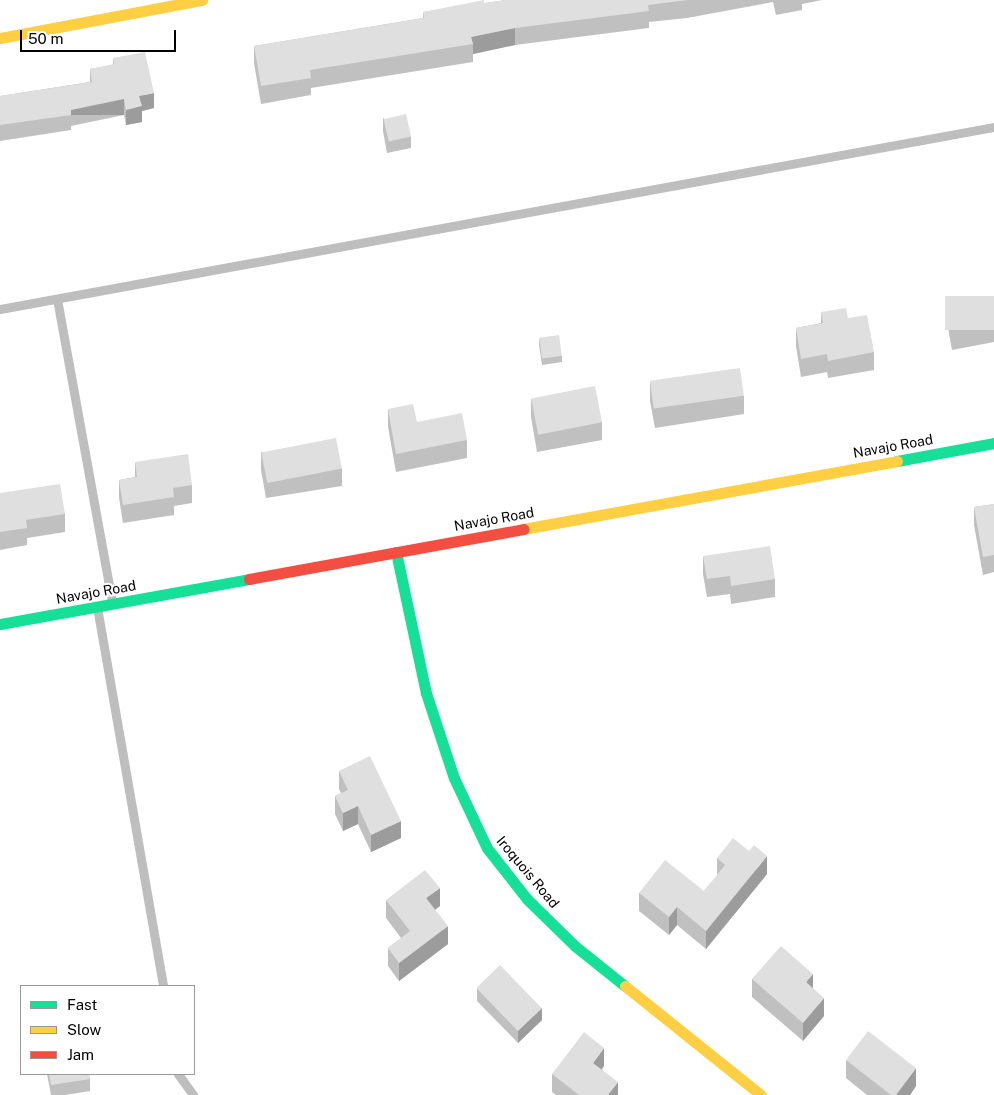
<!DOCTYPE html>
<style>
body{margin:0}
#map{position:relative;width:994px;height:1095px;overflow:hidden;background:#fff;font-family:"Public Sans",sans-serif}
div>[style]{position:absolute}
[style*='--x']{left:calc(var(--x)*1px);top:calc(var(--y)*1px);width:calc(var(--w)*1px);rotate:calc(var(--a)*1deg)}
.lane>*{height:9px;margin:-4.5px;padding:0 4.5px;transform-origin:4.5px;border-radius:4.5px;background:#bebebe}
.fast>*{height:11px;margin:-5.5px;padding:0 5.5px;transform-origin:5.5px;border-radius:5.5px;background:#16e098}
.slow>*{height:11px;margin:-5.5px;padding:0 5.5px;transform-origin:5.5px;border-radius:5.5px;background:#ffcf43}
.jam>*{height:11px;margin:-5.5px;padding:0 5.5px;transform-origin:5.5px;border-radius:5.5px;background:#f24e42}
.wall>*{inset:0;background:#c0c0c0}
.shaded-wall>*{inset:0;background:#9c9c9c;transform-origin:0 0}
.building>*{inset:0;background:#dfdfdf;transform-origin:0 0}
span{translate:-50% -50%;white-space:nowrap;text-align:center;line-height:1.15;-webkit-text-stroke:4px #fff;paint-order:stroke}
.street-label{font-size:14px;color:#000}
.legend{position:absolute;left:20px;top:985px;width:175px;height:90px;box-sizing:border-box;background:#fff;border:1px solid #999;margin:0;padding:6px 9px;list-style:none;font-size:15px;color:#000}
.legend li{display:flex;align-items:center;gap:10px;height:25px}
.legend b{width:25px;border:1px solid #999}
.scale{position:absolute;left:20px;top:30px;width:156px;height:22px;box-sizing:border-box;border:2px solid #000;border-top:0;padding-left:6px;font-size:15px;line-height:18px;white-space:nowrap;color:#000;-webkit-text-stroke:4px #fff;paint-order:stroke}
</style>
<div id="map">
<div class="lane">
<div style="--x:57;--y:299;--w:307;--a:79.7"></div>
<div style="--x:0;--y:309;--w:1011;--a:-10.38"></div>
<div style="--x:97;--y:607;--w:385;--a:80.1"></div>
<div style="--x:178;--y:1074;--w:26;--a:54"></div>
</div>
<div class="fast">
<div style="--x:897;--y:461;--w:99;--a:-10.5"></div>
<div style="--x:396;--y:552;--w:144;--a:78"></div>
<div style="--x:426;--y:693;--w:89;--a:71.8"></div>
<div style="--x:454;--y:778;--w:77;--a:64.8"></div>
<div style="--x:487;--y:848;--w:65;--a:51.9"></div>
<div style="--x:527;--y:899;--w:67;--a:44.4"></div>
<div style="--x:575;--y:946;--w:64;--a:38.7"></div>
<div style="--x:0;--y:624;--w:253;--a:-10.2"></div>
</div>
<div class="slow">
<div style="--x:0;--y:38;--w:206;--a:-10.7"></div>
<div style="--x:523;--y:529;--w:380;--a:-10.3"></div>
<div style="--x:625;--y:986;--w:174;--a:38.7"></div>
</div>
<div class="jam">
<div style="--x:249;--y:579;--w:279;--a:-10.3"></div>
</div>
<div class="wall">
<div style="clip-path:polygon(506px 0,822px 0,802px 4px,802px 10px,776px 15px,773px 2px,687px 18px,649px 22px,649px 28px,515px 45px,473px 54px,473px 62px,311px 88px,311px 95px,261px 104px,254px 63px,254px 46px,423px 18px,423px 12px)"></div>
<div style="clip-path:polygon(113px 58px,154px 108px,142px 111px,142px 122px,126px 125px,124px 115px,71px 126px,71px 130px,0 141px,0 96px,90px 82px,90px 69px,113px 65px)"></div>
<div style="clip-path:polygon(383px 118px,411px 136px,411px 148px,387px 153px,383px 131px)"></div>
<div style="clip-path:polygon(994px 296px,994px 342px,952px 350px,946px 317px,946px 305px)"></div>
<div style="clip-path:polygon(821px 312px,848px 318px,874px 352px,874px 370px,828px 378px,827px 372px,801px 377px,796px 346px,796px 328px,821px 323px)"></div>
<div style="clip-path:polygon(539px 339px,562px 356px,562px 362px,542px 365px,539px 345px)"></div>
<div style="clip-path:polygon(650px 383px,744px 396px,744px 414px,655px 428px,650px 401px)"></div>
<div style="clip-path:polygon(531px 399px,602px 422px,602px 440px,537px 452px,531px 417px)"></div>
<div style="clip-path:polygon(388px 409px,417px 422px,467px 440px,467px 458px,396px 472px,388px 427px)"></div>
<div style="clip-path:polygon(261px 452px,342px 468px,342px 486px,266px 498px,261px 470px)"></div>
<div style="clip-path:polygon(135px 462px,192px 485px,192px 503px,174px 506px,174px 515px,123px 523px,119px 498px,119px 480px,135px 477px)"></div>
<div style="clip-path:polygon(0 493px,65px 514px,65px 532px,27px 538px,27px 545px,0 550px)"></div>
<div style="clip-path:polygon(994px 504px,994px 572px,983px 575px,974px 525px,974px 507px)"></div>
<div style="clip-path:polygon(703px 556px,775px 579px,775px 597px,731px 604px,730px 594px,707px 597px,703px 574px)"></div>
<div style="clip-path:polygon(339px 771px,401px 838px,371px 852px,358px 824px,343px 831px,335px 814px,335px 796px,341px 793px,339px 789px)"></div>
<div style="clip-path:polygon(717px 858px,767px 874px,706px 949px,677px 925px,669px 935px,639px 911px,639px 893px,704px 891px,717px 876px)"></div>
<div style="clip-path:polygon(386px 900px,440px 906px,435px 910px,448px 944px,399px 981px,388px 966px,388px 948px,401px 938px,386px 918px)"></div>
<div style="clip-path:polygon(752px 979px,813px 988px,824px 1016px,803px 1041px,752px 997px)"></div>
<div style="clip-path:polygon(477px 988px,542px 1020px,518px 1043px,477px 1001px)"></div>
<div style="clip-path:polygon(846px 1060px,916px 1086px,910px 1095px,867px 1095px,846px 1078px)"></div>
<div style="clip-path:polygon(604px 1066px,602px 1069px,618px 1095px,556px 1095px,552px 1092px,552px 1074px)"></div>
<div style="clip-path:polygon(47px 1074px,90px 1074px,90px 1091px,65px 1095px,51px 1095px)"></div>
</div>
<div class="shaded-wall">
<div style="clip-path:polygon(515px 28px,515px 45px,473px 54px,473px 44px,471px 37px)"></div>
<div style="clip-path:polygon(154px 93px,154px 108px,142px 111px,142px 122px,126px 125px,126px 110px,139px 96px)"></div>
<div style="left:124px;top:99px;width:16px;height:54px;rotate:90deg"></div>
<div style="clip-path:polygon(358px 806px,358px 824px,343px 831px,343px 813px)"></div>
<div style="clip-path:polygon(401px 821px,401px 838px,371px 852px,371px 835px)"></div>
<div style="clip-path:polygon(767px 856px,767px 874px,706px 949px,706px 931px)"></div>
<div style="clip-path:polygon(440px 888px,440px 906px,426px 916px,426px 898px)"></div>
<div style="clip-path:polygon(677px 907px,677px 925px,669px 935px,669px 917px)"></div>
<div style="clip-path:polygon(448px 926px,448px 944px,399px 981px,399px 963px)"></div>
<div style="clip-path:polygon(813px 974px,813px 992px,806px 982px)"></div>
<div style="clip-path:polygon(824px 998px,824px 1016px,803px 1041px,803px 1023px)"></div>
<div style="clip-path:polygon(542px 1008px,542px 1020px,518px 1043px,518px 1031px)"></div>
<div style="clip-path:polygon(604px 1048px,604px 1066px,593px 1081px,593px 1063px)"></div>
<div style="clip-path:polygon(916px 1068px,916px 1086px,910px 1095px,896px 1095px)"></div>
<div style="clip-path:polygon(618px 1082px,618px 1095px,608px 1095px)"></div>
</div>
<div class="building">
<div style="clip-path:polygon(484px 0,484px 3px,506px 0,688px 0,648px 5px,649px 11px,515px 28px,471px 37px,473px 44px,310px 70px,311px 78px,261px 86px,254px 46px,424px 18px,423px 12px)"></div>
<div style="clip-path:polygon(145px 52px,154px 93px,139px 96px,142px 106px,126px 110px,124px 99px,71px 110px,71px 115px,0 125px,0 96px,92px 82px,90px 69px,114px 64px,113px 58px)"></div>
<div style="left:406px;top:114px;width:23px;height:23px;rotate:77deg"></div>
<div style="left:994px;top:296px;width:34px;height:49px;rotate:90deg"></div>
<div style="clip-path:polygon(846px 308px,848px 318px,867px 315px,874px 352px,828px 361px,827px 354px,801px 359px,796px 328px,823px 323px,821px 312px)"></div>
<div style="left:559px;top:335px;width:21px;height:20px;rotate:82deg"></div>
<div style="left:740px;top:368px;width:28px;height:91px;rotate:82deg"></div>
<div style="left:595px;top:386px;width:37px;height:65px;rotate:79deg"></div>
<div style="clip-path:polygon(413px 404px,417px 422px,462px 413px,467px 440px,396px 454px,388px 409px)"></div>
<div style="left:336px;top:438px;width:31px;height:76px;rotate:79deg"></div>
<div style="clip-path:polygon(188px 454px,192px 485px,173px 488px,174px 497px,123px 505px,119px 480px,137px 477px,135px 462px)"></div>
<div style="clip-path:polygon(60px 484px,65px 514px,26px 520px,27px 528px,0 532px,0 493px)"></div>
<div style="clip-path:polygon(994px 504px,994px 555px,983px 557px,974px 507px)"></div>
<div style="clip-path:polygon(770px 546px,775px 579px,731px 586px,730px 576px,707px 579px,703px 556px)"></div>
<div style="clip-path:polygon(370px 756px,401px 821px,371px 835px,358px 806px,343px 813px,335px 796px,348px 790px,339px 771px)"></div>
<div style="clip-path:polygon(733px 838px,749px 851px,754px 845px,767px 856px,706px 931px,677px 907px,669px 917px,639px 893px,665px 860px,704px 891px,725px 865px,717px 858px)"></div>
<div style="clip-path:polygon(425px 870px,440px 888px,426px 898px,448px 926px,399px 963px,388px 948px,410px 931px,386px 900px)"></div>
<div style="clip-path:polygon(781px 946px,813px 974px,806px 982px,824px 998px,803px 1023px,752px 979px)"></div>
<div style="left:500px;top:965px;width:60px;height:33px;rotate:46deg"></div>
<div style="clip-path:polygon(868px 1031px,916px 1068px,896px 1095px,891px 1095px,846px 1060px)"></div>
<div style="clip-path:polygon(584px 1032px,604px 1048px,593px 1063px,618px 1082px,608px 1095px,579px 1095px,552px 1074px)"></div>
<div style="clip-path:polygon(49px 1074px,90px 1074px,90px 1079px,51px 1085px)"></div>
</div>
<div class="street-label">
<span style="left:893px;top:446px;rotate:-10deg">Navajo Road</span>
<span style="left:494px;top:519px;rotate:-10deg">Navajo Road</span>
<span style="left:96px;top:592px;rotate:-10deg">Navajo Road</span>
<span style="left:528px;top:872px;rotate:50deg">Iroquois Road</span>
</div>
<ul class="legend">
<li><b style="height:6px;background:#16e098"></b>Fast</li>
<li><b style="height:6px;background:#ffcf43"></b>Slow</li>
<li><b style="height:6px;background:#f24e42"></b>Jam</li>
</ul>
<div class="scale">50 m</div>
</div>
